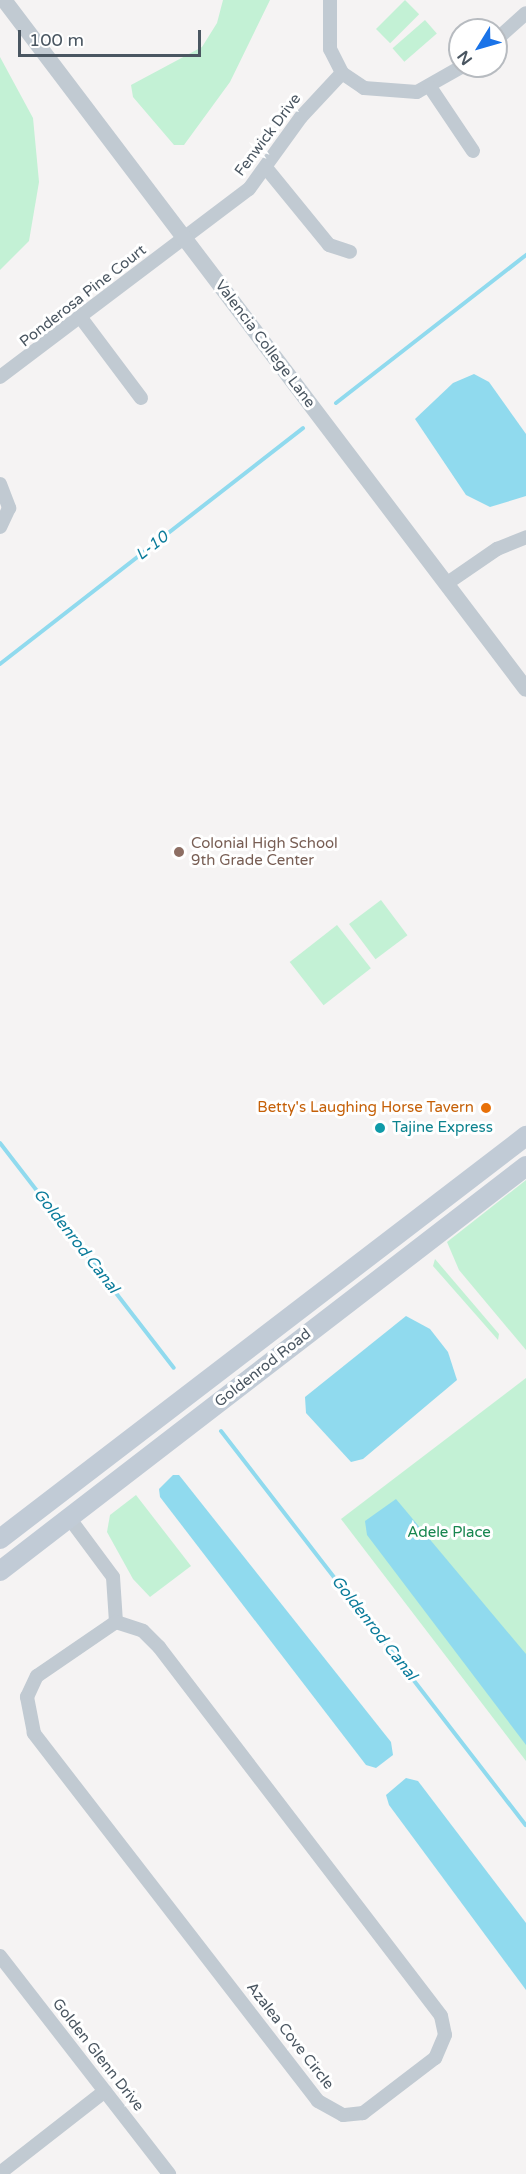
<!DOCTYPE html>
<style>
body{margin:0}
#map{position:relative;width:526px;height:2174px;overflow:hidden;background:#f5f3f3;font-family:"Varela Round",sans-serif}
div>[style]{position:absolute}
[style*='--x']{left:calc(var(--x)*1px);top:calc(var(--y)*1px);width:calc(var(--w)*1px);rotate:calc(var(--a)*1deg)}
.green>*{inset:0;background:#c3f1d5;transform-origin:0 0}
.water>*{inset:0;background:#90daee}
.stream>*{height:4px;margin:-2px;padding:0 2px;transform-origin:2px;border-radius:2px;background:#90daee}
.minor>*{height:14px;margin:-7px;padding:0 7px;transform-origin:7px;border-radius:7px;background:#c1cad2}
.tertiary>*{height:16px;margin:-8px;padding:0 8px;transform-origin:8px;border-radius:8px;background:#c1cad2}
.secondary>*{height:20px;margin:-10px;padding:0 10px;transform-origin:10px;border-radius:10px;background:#c1cbd6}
.dots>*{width:16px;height:16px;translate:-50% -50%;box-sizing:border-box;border:3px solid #fff;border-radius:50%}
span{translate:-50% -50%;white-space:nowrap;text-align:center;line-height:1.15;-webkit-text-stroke:6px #fff;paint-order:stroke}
.street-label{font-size:15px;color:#4a5661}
.education-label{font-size:15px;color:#785e54}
.left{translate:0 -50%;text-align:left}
.food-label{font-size:15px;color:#c56008}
.right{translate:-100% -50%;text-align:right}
.culture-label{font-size:15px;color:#0d838f}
.park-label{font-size:15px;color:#17864f}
.water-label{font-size:16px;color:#0c7c9b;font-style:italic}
.north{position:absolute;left:448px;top:18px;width:60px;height:60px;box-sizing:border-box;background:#fff;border:2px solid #b7bbc0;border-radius:50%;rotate:233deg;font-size:16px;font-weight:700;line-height:24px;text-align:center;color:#4a5661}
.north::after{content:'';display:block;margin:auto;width:21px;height:27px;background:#1a73e8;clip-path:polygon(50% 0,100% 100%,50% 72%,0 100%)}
.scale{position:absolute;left:18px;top:30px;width:183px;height:27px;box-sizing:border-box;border:3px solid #4a5661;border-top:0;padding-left:8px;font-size:18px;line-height:21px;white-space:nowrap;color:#4a5661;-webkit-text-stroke:4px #fff;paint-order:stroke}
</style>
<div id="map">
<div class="green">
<div style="clip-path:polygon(223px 0,270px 0,230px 82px,184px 145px,174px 145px,133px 97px,131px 85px,202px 47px,217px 23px)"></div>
<div style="left:405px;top:0;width:20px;height:41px;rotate:45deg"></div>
<div style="left:425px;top:20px;width:18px;height:43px;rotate:49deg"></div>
<div style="clip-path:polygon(0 57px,33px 118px,39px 182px,29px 241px,0 270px)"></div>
<div style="left:381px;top:900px;width:44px;height:40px;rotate:53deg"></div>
<div style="left:337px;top:925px;width:55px;height:60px;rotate:52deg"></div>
<div style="clip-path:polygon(526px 1180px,526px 1350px,459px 1270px,447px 1242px)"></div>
<div style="clip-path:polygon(435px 1259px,499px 1334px,498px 1340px,433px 1266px)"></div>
<div style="clip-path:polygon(526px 1378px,526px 1761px,341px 1519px)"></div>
<div style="clip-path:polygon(136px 1495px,191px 1566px,150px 1597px,133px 1579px,107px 1532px,110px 1515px)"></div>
</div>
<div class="water">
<div style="clip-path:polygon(474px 374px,489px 382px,526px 434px,526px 496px,490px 507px,466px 495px,415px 419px,453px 383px)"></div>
<div style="clip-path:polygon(406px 1316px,430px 1329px,448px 1352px,457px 1380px,363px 1459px,351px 1462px,306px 1413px,305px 1397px)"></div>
<div style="clip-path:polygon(173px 1475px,179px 1475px,391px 1742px,393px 1755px,376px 1768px,366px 1765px,160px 1497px,159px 1489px)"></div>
<div style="clip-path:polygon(396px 1499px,526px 1654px,526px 1745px,367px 1535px,365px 1521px)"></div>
<div style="clip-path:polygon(406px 1778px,418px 1781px,526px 1923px,526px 1990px,389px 1805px,386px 1795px)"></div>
</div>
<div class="stream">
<div style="--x:336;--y:403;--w:241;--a:-37.9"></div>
<div style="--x:0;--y:664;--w:384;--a:-37.9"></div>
<div style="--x:0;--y:1143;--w:284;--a:52.3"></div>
<div style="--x:221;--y:1431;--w:498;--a:52.3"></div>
</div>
<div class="minor">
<div style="--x:330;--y:0;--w:49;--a:90"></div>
<div style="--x:330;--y:49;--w:27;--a:63"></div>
<div style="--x:342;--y:73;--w:27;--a:34"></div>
<div style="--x:364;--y:88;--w:53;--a:4.3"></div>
<div style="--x:417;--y:92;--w:53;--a:-29.5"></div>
<div style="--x:496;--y:40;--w:40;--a:-42"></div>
<div style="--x:430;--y:87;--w:77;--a:56.1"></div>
<div style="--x:267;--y:169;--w:98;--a:50.8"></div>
<div style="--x:329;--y:245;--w:22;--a:18"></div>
<div style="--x:81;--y:318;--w:100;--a:53.1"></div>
<div style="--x:0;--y:377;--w:312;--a:-37.1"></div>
<div style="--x:249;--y:189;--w:89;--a:-54.2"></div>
<div style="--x:301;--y:117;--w:60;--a:-47"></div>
<div style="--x:0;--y:484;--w:26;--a:69"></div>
<div style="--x:9;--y:508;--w:21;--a:115"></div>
<div style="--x:446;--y:584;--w:62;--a:-34.5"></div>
<div style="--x:497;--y:549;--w:31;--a:-22"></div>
<div style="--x:70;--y:1519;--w:72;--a:53.4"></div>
<div style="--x:113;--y:1577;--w:45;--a:86.2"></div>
<div style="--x:116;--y:1622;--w:28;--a:18"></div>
<div style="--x:143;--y:1631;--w:23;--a:45"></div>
<div style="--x:159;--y:1647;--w:464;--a:52.6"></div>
<div style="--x:441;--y:2016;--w:19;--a:78"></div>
<div style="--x:445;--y:2035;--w:25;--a:113"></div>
<div style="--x:435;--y:2058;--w:91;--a:142.6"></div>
<div style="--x:363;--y:2113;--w:20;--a:174"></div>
<div style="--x:343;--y:2115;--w:29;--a:-151"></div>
<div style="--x:318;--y:2101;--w:465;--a:-127.7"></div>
<div style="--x:34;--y:1733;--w:37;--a:-101"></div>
<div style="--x:27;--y:1697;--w:23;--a:-65"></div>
<div style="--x:37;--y:1676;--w:96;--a:-34.4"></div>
<div style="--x:0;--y:1956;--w:276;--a:52.2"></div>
<div style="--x:0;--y:2173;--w:133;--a:-38"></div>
</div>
<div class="tertiary">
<div style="--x:4;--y:0;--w:864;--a:52.85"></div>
</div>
<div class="secondary">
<div style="--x:0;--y:1539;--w:663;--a:-37.46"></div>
<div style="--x:0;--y:1571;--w:664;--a:-37.59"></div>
</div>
<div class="dots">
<div style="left:179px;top:852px;background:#8d6e63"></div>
<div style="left:486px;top:1108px;background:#e8710a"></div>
<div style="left:380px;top:1128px;background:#0f9aa8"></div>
</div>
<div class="street-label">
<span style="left:268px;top:135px;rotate:-53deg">Fenwick Drive</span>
<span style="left:83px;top:296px;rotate:-38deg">Ponderosa Pine Court</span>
<span style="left:265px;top:344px;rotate:53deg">Valencia College Lane</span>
<span style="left:263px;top:1368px;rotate:-38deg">Goldenrod Road</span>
<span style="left:290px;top:2036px;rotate:52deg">Azalea Cove Circle</span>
<span style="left:98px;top:2055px;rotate:52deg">Golden Glenn Drive</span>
</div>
<div class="education-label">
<span class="left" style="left:191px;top:852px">Colonial High School<br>9th Grade Center</span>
</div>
<div class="food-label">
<span class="right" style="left:474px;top:1108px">Betty's Laughing Horse Tavern</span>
</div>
<div class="culture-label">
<span class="left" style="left:392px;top:1128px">Tajine Express</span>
</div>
<div class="park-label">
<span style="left:449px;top:1533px">Adele Place</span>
</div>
<div class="water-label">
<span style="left:152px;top:546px;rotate:-38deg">L-10</span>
<span style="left:76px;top:1241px;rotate:52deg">Goldenrod Canal</span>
<span style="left:374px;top:1628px;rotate:52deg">Goldenrod Canal</span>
</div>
<div class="north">N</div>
<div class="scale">100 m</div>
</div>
